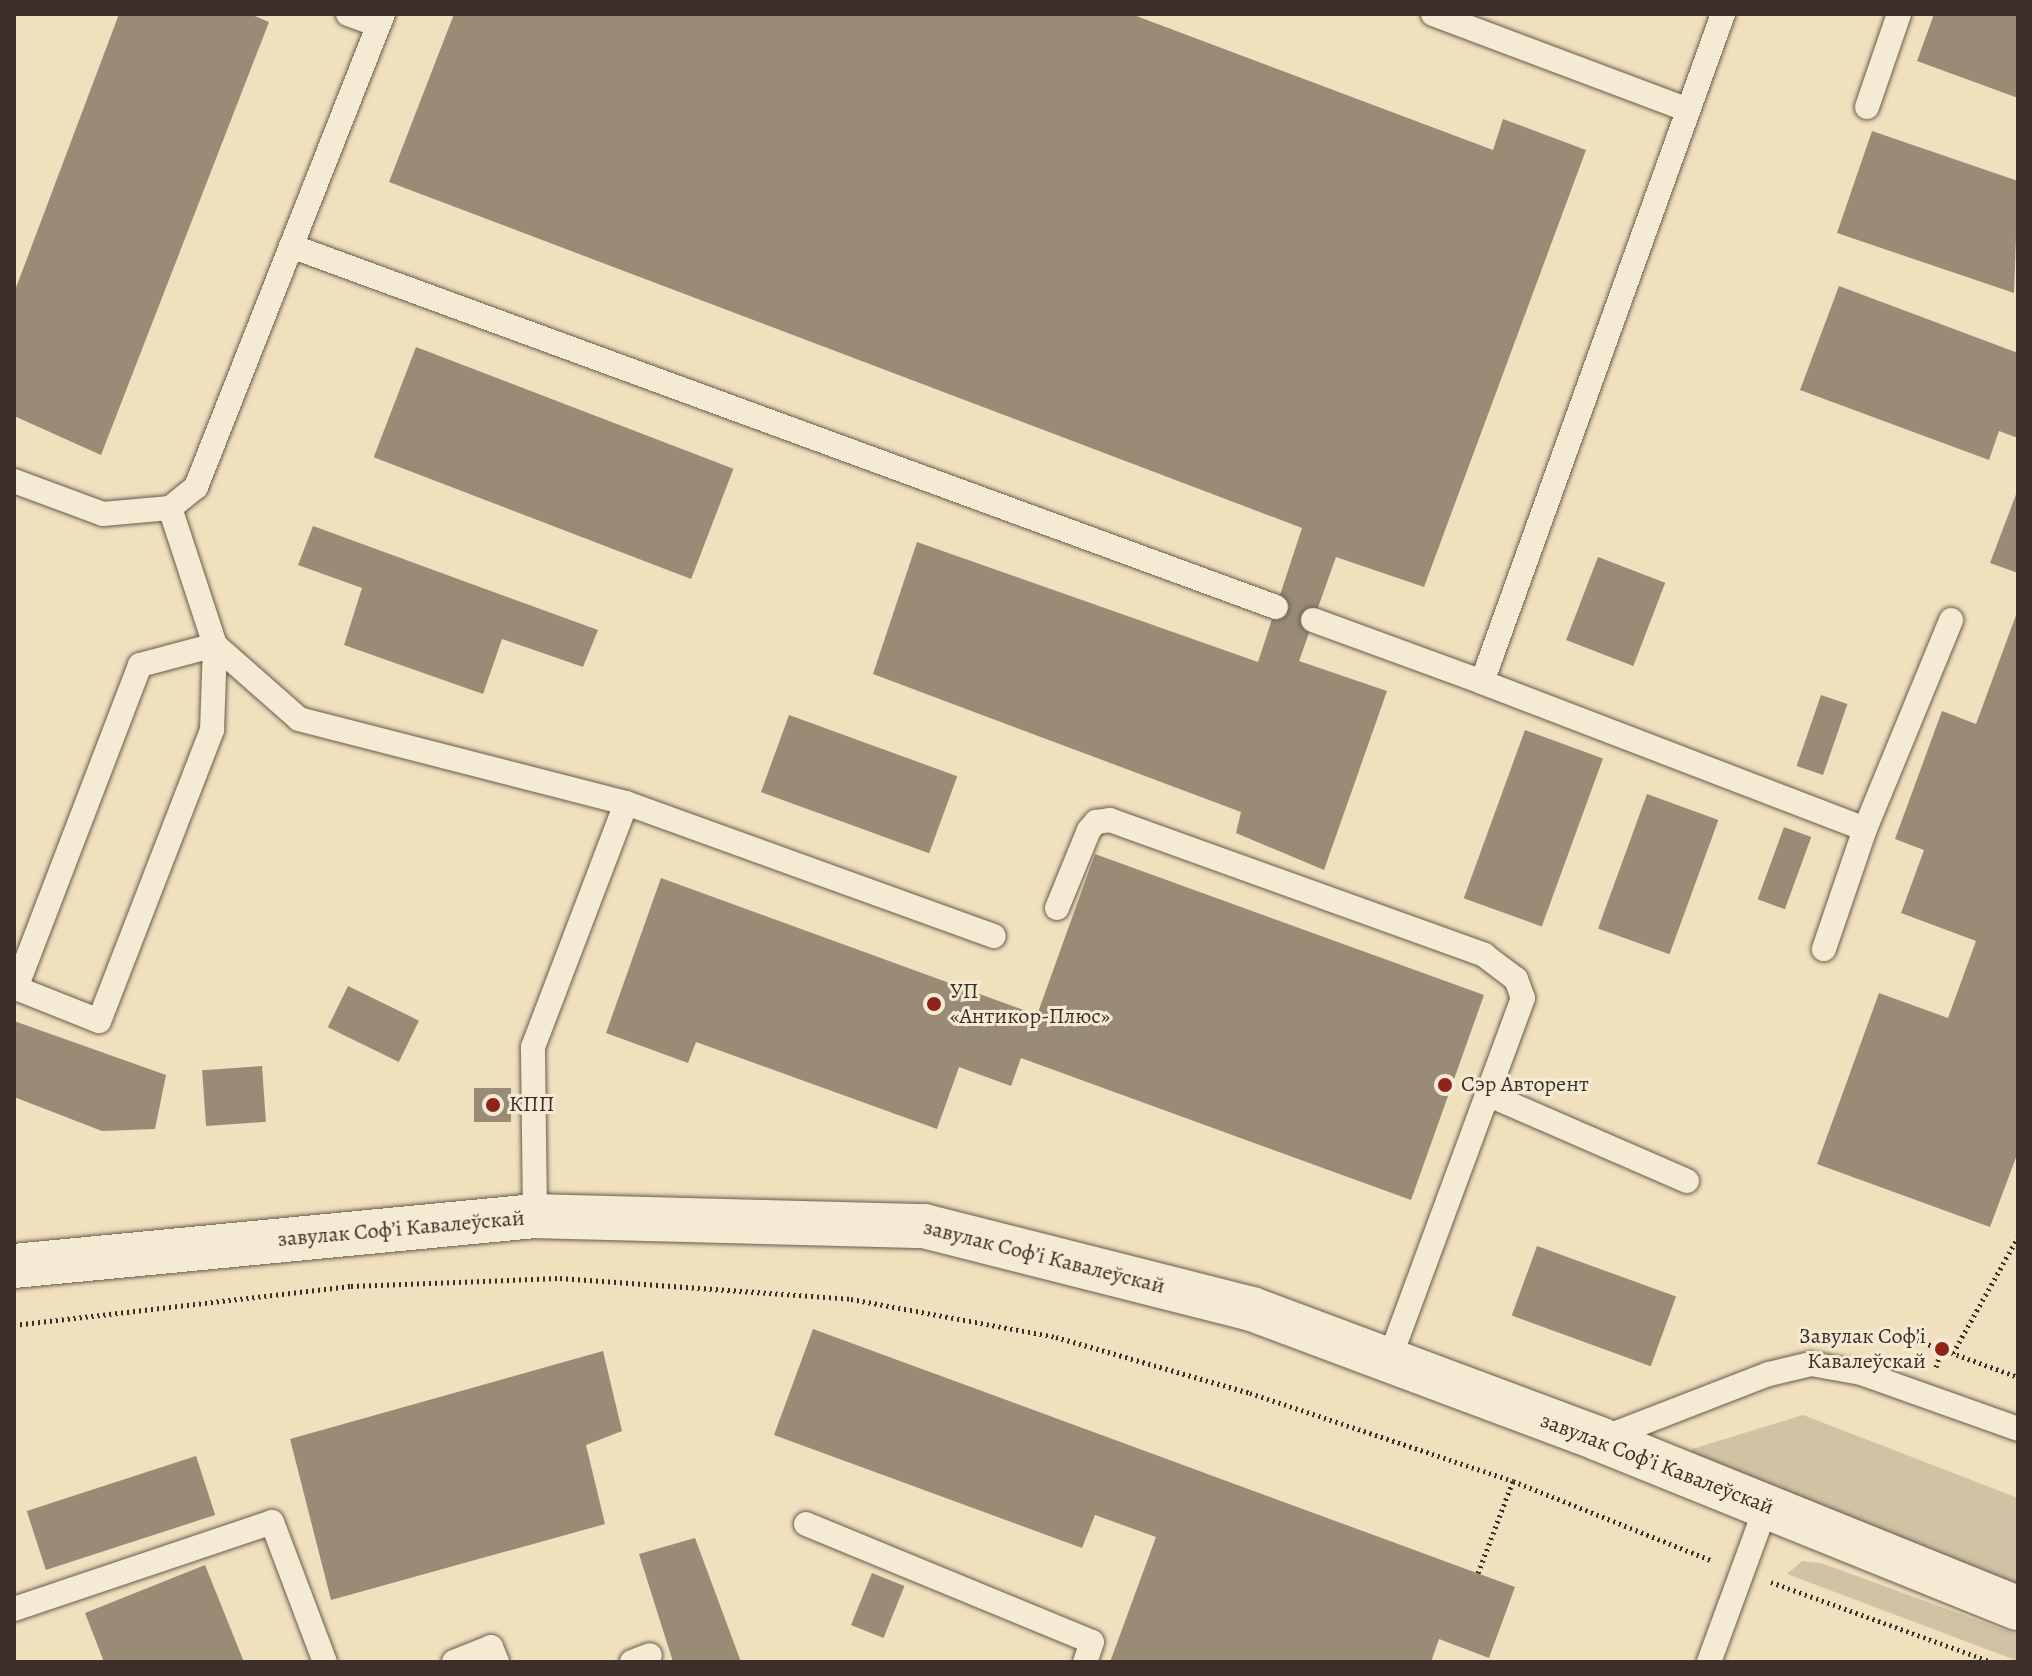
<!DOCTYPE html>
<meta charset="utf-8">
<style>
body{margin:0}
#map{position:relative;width:2032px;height:1676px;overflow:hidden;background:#f0e0bd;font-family:Alegreya,serif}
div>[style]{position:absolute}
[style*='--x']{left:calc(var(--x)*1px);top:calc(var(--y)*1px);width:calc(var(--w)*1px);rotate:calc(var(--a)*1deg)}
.green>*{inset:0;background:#d1c2a4}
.building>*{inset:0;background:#998b75;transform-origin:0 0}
.path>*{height:5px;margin-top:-2.5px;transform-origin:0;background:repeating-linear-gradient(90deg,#3b2f28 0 2px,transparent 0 6px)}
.roads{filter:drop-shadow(0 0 2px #685b4d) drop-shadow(0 0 2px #685b4d)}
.service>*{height:24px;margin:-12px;padding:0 12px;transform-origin:12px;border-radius:12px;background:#f5ebd4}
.tertiary>*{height:44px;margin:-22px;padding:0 22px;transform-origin:22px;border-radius:22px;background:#f5ebd4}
.dots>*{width:22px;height:22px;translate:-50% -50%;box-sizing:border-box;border:4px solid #f5ebd4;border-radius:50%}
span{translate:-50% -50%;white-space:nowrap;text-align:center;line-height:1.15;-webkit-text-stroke:6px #f5ebd4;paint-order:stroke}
.poi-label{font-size:22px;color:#3b2f28}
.left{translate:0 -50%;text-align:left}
.right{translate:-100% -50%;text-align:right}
.street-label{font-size:22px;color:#3b2f28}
.frame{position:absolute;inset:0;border:16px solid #3b2f28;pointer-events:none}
</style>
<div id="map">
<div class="green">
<div style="clip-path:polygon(1803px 1415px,2018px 1498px,2018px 1591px,1691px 1455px,1692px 1449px)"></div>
<div style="clip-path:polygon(1802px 1561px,1821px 1563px,2018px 1635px,2018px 1661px,1787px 1574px)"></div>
</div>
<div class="building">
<div style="clip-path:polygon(119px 14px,250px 14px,269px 22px,101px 455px,14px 416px,14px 293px)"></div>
<div style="clip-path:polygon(454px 14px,1131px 14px,1493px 150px,1503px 119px,1586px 150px,1424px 587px,1336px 557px,1299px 661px,1387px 691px,1324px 870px,1236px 833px,1241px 812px,873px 674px,917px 542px,1258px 662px,1302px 528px,389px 182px)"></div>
<div style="clip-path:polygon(1934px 14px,2018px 14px,2018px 98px,1917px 61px)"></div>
<div style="clip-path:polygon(1872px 131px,2018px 181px,2014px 293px,1837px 233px)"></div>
<div style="clip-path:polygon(1839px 286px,2018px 353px,2018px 438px,1999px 431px,1989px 460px,1800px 390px)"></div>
<div style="left:416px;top:347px;width:340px;height:118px;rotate:21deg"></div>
<div style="clip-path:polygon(2018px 489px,2018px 573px,1990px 563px)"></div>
<div style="clip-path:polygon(313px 526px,598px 630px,583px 667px,502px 639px,483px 694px,344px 645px,362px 588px,298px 565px)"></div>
<div style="left:1598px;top:557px;width:72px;height:89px;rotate:21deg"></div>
<div style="clip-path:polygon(2018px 610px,2018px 1152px,1990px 1227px,1817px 1164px,1879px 993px,1948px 1018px,1976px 941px,1901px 913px,1924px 850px,1895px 839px,1942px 711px,1976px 724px)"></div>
<div style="left:1821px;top:695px;width:28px;height:75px;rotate:19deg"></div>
<div style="left:789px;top:715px;width:179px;height:82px;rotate:20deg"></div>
<div style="left:1525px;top:730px;width:83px;height:179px;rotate:20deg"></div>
<div style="left:1647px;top:794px;width:76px;height:143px;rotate:20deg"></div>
<div style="left:1784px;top:827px;width:29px;height:77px;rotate:20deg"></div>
<div style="clip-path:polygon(1095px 854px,1484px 995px,1411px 1200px,1021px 1058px,1011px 1086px,959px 1067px,937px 1129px,696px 1042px,688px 1063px,606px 1033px,661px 878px,1037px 1015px)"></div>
<div style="left:348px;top:986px;width:79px;height:46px;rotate:26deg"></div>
<div style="clip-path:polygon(14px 1021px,166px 1075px,155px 1129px,102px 1131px,14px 1097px)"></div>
<div style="left:262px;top:1066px;width:56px;height:60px;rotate:86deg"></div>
<div style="left:474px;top:1088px;width:37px;height:34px"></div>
<div style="left:1537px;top:1246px;width:148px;height:74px;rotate:20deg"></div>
<div style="clip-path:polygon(813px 1329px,1515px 1587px,1489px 1658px,1439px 1639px,1431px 1662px,1110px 1662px,1156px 1537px,1095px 1515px,1082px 1548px,774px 1435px)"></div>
<div style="clip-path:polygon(603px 1351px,622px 1431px,586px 1445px,605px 1524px,331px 1600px,290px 1439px)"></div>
<div style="left:196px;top:1456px;width:62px;height:178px;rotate:72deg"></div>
<div style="clip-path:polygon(695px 1538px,741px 1662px,673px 1662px,639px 1554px)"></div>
<div style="clip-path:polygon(205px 1565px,244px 1662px,104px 1662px,85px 1613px)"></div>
<div style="left:872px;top:1573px;width:35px;height:56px;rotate:22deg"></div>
</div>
<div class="path">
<div style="--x:14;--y:1325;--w:339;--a:-6.6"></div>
<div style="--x:351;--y:1286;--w:209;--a:-2.2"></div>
<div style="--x:560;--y:1278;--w:292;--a:4.1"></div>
<div style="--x:851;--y:1299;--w:208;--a:10.5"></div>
<div style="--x:1056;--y:1337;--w:202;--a:16.1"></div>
<div style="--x:1250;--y:1393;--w:277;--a:18.5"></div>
<div style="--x:1513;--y:1481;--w:215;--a:21.8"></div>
<div style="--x:1889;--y:1330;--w:137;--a:20"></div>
<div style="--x:1953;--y:1353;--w:133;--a:-60.7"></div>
<div style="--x:1936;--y:1367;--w:19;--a:-72"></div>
<div style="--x:1478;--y:1573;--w:98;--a:-69.2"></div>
<div style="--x:1771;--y:1582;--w:235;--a:19.9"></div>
</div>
<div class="roads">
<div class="service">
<div style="--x:348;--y:14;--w:32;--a:20"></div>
<div style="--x:1433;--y:14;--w:272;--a:20.6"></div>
<div style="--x:1867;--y:107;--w:98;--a:-71"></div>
<div style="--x:291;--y:246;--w:1049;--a:20.13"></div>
<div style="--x:14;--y:481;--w:95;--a:20.3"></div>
<div style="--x:103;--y:514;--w:67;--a:-5.1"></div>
<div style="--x:170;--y:508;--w:33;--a:-39"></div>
<div style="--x:196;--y:487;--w:509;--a:-68.43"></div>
<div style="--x:170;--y:508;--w:144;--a:71.8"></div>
<div style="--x:215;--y:645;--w:112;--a:41.4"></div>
<div style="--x:299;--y:719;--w:338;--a:14.4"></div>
<div style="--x:626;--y:803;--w:391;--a:19.9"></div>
<div style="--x:1313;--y:620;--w:180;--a:20.1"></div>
<div style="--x:1482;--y:682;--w:710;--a:-70.16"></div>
<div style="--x:215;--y:645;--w:85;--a:92"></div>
<div style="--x:212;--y:730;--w:312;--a:111.2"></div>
<div style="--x:99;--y:1021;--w:89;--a:-158.3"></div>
<div style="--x:16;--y:988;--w:346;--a:-69"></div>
<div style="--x:140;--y:665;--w:78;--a:-14.9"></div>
<div style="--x:1482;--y:682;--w:410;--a:21"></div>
<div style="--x:1865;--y:829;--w:127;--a:108.9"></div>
<div style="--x:1865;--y:829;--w:226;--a:-67.6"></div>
<div style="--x:1057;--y:908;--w:84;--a:-67.7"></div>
<div style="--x:1089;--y:830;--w:11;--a:-49"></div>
<div style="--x:1096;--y:822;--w:14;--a:-8"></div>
<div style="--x:1110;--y:820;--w:398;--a:19.8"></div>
<div style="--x:1484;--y:955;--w:40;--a:37"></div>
<div style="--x:1516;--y:979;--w:20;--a:70"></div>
<div style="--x:1523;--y:998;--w:388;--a:110.3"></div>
<div style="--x:1487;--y:1094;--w:218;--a:23.5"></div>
<div style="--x:535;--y:1216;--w:169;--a:-90.7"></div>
<div style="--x:533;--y:1047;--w:261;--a:-69.1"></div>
<div style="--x:1601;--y:1439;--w:180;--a:-21.2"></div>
<div style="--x:1769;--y:1374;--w:43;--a:-13.4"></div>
<div style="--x:1811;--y:1364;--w:51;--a:10.2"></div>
<div style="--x:1861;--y:1373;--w:167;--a:19.6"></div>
<div style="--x:806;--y:1524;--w:309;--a:22.4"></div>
<div style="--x:1092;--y:1642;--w:21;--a:109"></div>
<div style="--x:14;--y:1609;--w:272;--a:-18.6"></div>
<div style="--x:272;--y:1522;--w:150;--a:69.3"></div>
<div style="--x:454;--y:1662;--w:40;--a:-22"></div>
<div style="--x:491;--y:1647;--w:16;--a:68"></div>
<div style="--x:632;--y:1662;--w:19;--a:-21"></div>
<div style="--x:1709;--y:1662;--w:165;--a:-69.8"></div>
</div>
<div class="tertiary">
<div style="--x:14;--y:1266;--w:523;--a:-5.48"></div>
<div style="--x:535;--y:1216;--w:389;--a:1.5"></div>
<div style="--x:924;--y:1226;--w:338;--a:14.2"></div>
<div style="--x:1252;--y:1309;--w:371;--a:20.5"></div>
<div style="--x:1599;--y:1439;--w:452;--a:22"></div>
</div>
</div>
<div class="dots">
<div style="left:934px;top:1004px;background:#8f2418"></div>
<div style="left:1445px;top:1085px;background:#8f2418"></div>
<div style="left:493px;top:1105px;background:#8f2418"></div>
<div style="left:1942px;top:1349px;background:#8f2418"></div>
</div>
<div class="poi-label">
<span class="left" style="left:950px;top:1004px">УП<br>«Антикор-Плюс»</span>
<span class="left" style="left:1461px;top:1085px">Сэр Авторент</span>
<span class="left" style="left:509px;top:1105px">КПП</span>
<span class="right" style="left:1926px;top:1349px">Завулак Софʼі<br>Кавалеўскай</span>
</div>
<div class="street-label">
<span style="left:401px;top:1229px;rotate:-5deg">завулак Софʼі Кавалеўскай</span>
<span style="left:1044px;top:1257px;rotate:14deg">завулак Софʼі Кавалеўскай</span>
<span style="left:1657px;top:1464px;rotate:21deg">завулак Софʼі Кавалеўскай</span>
</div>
<div class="frame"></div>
</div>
